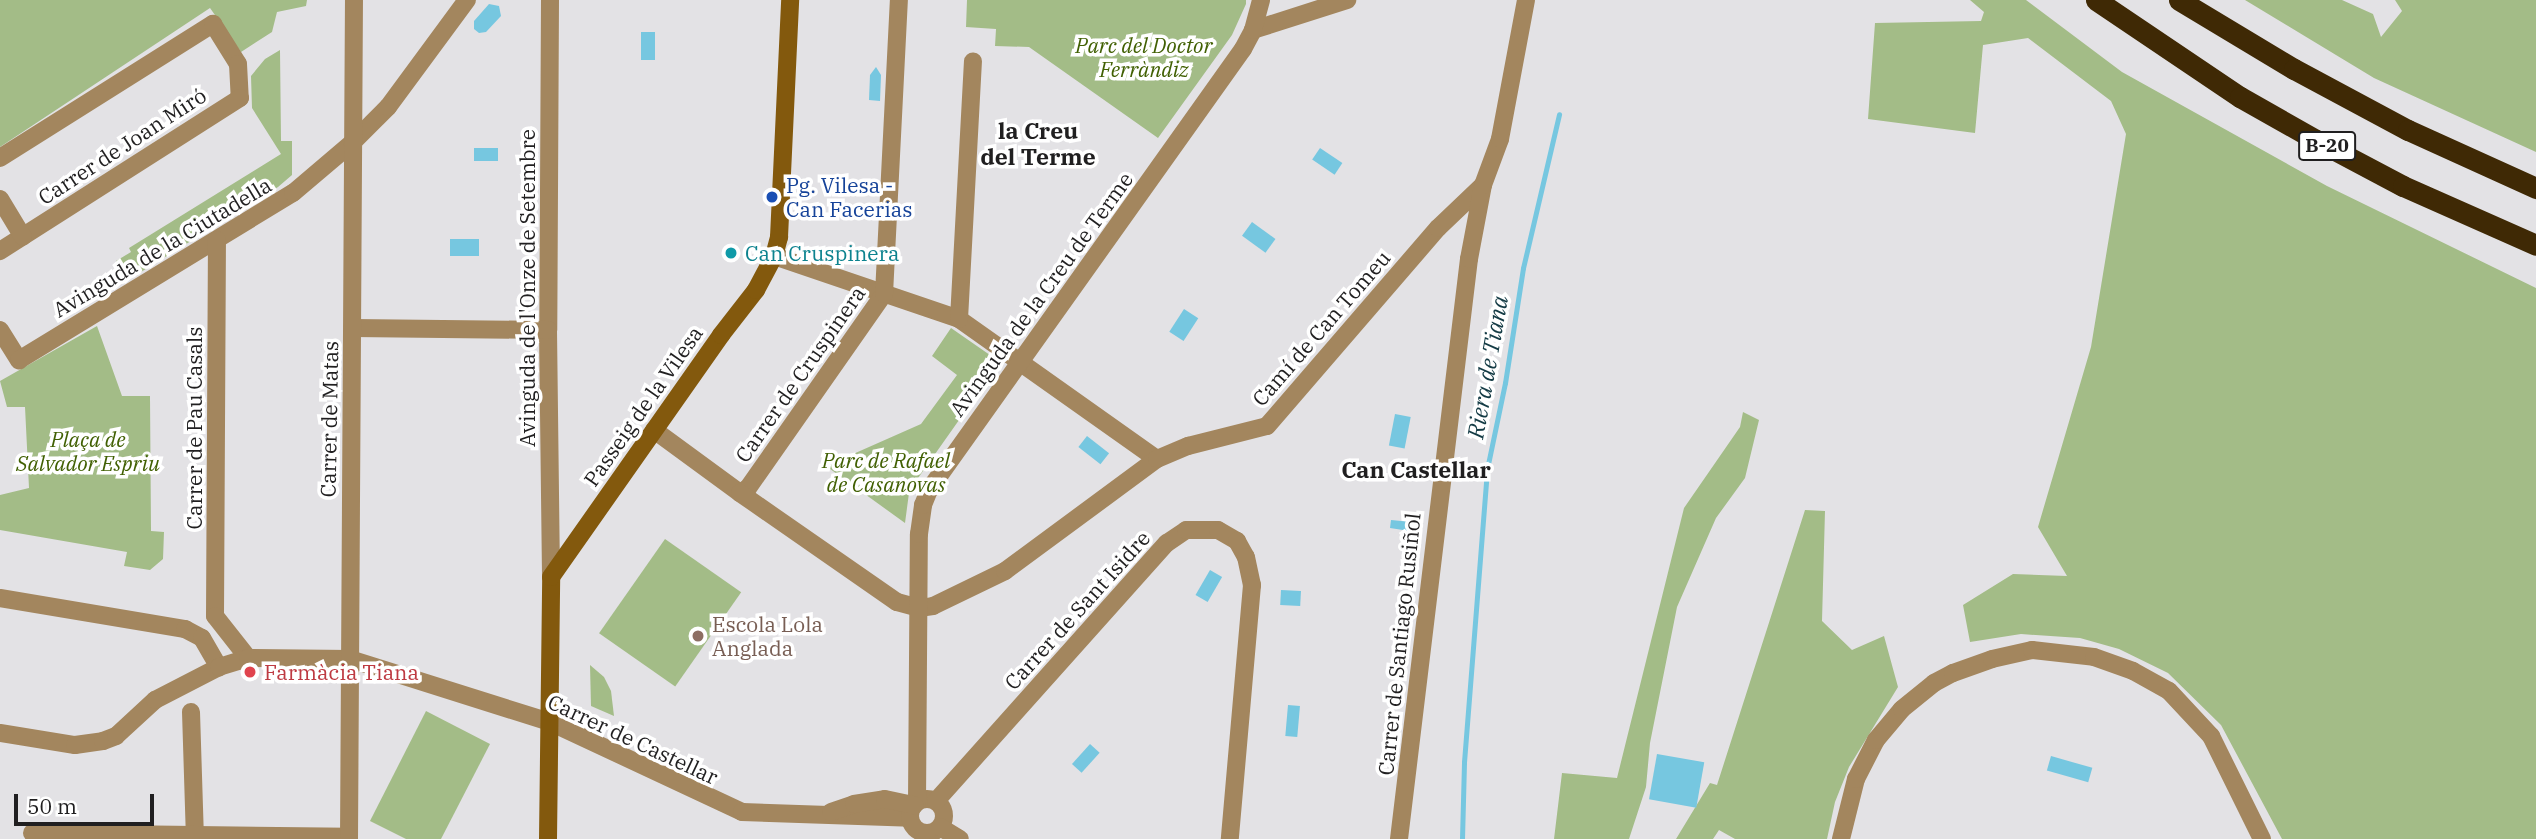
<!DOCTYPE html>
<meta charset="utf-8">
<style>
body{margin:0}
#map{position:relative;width:2536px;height:839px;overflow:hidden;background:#e3e2e5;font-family:"IBM Plex Serif",serif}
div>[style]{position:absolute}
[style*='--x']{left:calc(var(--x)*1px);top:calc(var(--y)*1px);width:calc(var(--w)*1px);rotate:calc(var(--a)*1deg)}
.green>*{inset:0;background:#a3bc87;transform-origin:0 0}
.water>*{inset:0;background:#76c7e0;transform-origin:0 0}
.stream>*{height:5px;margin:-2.5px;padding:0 2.5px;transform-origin:2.5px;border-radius:2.5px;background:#76c7e0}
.street>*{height:18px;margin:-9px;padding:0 9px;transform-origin:9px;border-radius:9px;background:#a3865e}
.street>.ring{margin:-9px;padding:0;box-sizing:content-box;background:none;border:18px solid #a3865e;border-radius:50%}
.secondary>*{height:18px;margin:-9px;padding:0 9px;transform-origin:9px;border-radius:9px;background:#83590d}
.highway>*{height:21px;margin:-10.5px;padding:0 10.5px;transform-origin:10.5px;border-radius:10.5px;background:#3f2905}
.dots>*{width:19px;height:19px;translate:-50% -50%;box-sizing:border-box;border:4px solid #fff;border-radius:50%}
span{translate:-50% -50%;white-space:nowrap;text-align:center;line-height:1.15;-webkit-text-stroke:7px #fff;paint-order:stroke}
.shield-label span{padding:2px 5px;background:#fff;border:2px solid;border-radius:5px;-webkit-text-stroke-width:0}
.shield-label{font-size:19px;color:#201f20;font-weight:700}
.park-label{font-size:21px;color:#416003;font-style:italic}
.street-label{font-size:21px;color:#201f20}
.transit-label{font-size:21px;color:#164399}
.left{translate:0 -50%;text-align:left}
.culture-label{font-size:21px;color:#0d838f}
.education-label{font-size:21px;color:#785e54}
.health-label{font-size:21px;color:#be3a42}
.neighbourhood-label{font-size:23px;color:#201f20;font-weight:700}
.water-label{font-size:23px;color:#143b45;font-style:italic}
.scale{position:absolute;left:14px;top:794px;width:140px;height:32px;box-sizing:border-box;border:4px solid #201f20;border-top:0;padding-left:9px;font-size:21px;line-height:24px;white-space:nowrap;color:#201f20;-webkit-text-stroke:5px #fff;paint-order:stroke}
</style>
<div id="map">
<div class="green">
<div style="clip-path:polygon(0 0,307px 0,306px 6px,277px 12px,272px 32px,241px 52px,210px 8px,0 147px)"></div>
<div style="clip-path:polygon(967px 0,1246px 0,1246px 4px,1232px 35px,1158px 138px,1029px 47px,995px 46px,996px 29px,966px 27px)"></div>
<div style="clip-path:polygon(1970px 0,2026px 0,2122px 72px,2327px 186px,2536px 288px,2536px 839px,2282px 839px,2221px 725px,2168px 673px,2119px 649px,2080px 638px,2021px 634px,1970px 642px,1963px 605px,2013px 574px,2067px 576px,2038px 527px,2091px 347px,2126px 134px,2111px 101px,2028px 38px,1983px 45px,1975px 133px,1868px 119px,1875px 23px,1981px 21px,1984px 12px)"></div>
<div style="clip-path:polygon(2245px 0,2342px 0,2373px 14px,2381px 37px,2402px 11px,2395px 0,2536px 0,2536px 152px,2374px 78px)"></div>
<div style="clip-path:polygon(280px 50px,281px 141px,292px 141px,292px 175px,278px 187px,128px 280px,116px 261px,131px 252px,129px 248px,281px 154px,252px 108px,251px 76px,265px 59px)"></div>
<div style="clip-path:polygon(97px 326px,122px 396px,150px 396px,151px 531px,164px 532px,163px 559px,150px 570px,124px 566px,127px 552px,0 530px,0 495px,29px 488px,25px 407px,7px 407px,0 381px)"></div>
<div style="clip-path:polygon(951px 328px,1000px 362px,916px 481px,909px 493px,905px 523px,826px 466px,921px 424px,957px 375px,932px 356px)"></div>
<div style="clip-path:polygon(1743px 412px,1759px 420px,1745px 478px,1716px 518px,1677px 607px,1650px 743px,1646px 787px,1629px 839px,1554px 839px,1562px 773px,1617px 778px,1684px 508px,1740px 427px)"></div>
<div style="clip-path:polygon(1805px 510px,1825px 511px,1822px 621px,1852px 650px,1884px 636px,1898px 687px,1849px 767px,1835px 802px,1827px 839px,1735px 839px,1719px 830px,1713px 839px,1676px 839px,1710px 783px,1717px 785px)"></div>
<div style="left:665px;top:539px;width:93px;height:115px;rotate:35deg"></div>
<div style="clip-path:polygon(590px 665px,604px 677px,611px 691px,614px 716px,591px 706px)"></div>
<div style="clip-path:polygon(426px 711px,490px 744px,441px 839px,406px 839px,370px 821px)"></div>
</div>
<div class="water">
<div style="clip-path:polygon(489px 4px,499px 6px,501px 16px,486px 32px,479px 33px,474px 29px,474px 21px)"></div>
<div style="left:641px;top:32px;width:14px;height:28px"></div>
<div style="clip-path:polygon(876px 67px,881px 75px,880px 101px,869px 100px,870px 75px)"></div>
<div style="left:474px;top:148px;width:24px;height:13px"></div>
<div style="left:1320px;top:148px;width:27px;height:14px;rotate:34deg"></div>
<div style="left:1252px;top:222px;width:29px;height:17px;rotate:36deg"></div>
<div style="left:450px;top:239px;width:29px;height:17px"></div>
<div style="left:1184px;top:309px;width:17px;height:27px;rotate:33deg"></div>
<div style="left:1395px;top:414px;width:16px;height:32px;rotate:11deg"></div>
<div style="left:1087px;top:436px;width:28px;height:14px;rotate:38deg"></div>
<div style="clip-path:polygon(1391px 520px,1411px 522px,1410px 529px,1418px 530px,1416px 546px,1402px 544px,1403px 530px,1390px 528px)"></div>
<div style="left:1210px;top:570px;width:14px;height:29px;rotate:30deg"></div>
<div style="left:1281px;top:590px;width:20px;height:15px;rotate:3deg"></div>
<div style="left:1288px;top:705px;width:12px;height:31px;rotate:5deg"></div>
<div style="left:1090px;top:744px;width:13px;height:27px;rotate:42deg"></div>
<div style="left:1657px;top:754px;width:48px;height:46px;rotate:10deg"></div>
<div style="left:2051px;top:756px;width:43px;height:15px;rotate:16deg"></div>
</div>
<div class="stream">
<div style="--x:1462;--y:839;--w:77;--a:-88.5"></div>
<div style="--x:1464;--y:762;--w:294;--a:-85.5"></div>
<div style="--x:1487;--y:469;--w:88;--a:-78.2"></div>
<div style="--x:1505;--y:383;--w:116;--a:-81.1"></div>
<div style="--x:1523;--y:268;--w:158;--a:-76.8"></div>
</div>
<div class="street">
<div style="--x:550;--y:0;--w:330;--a:90.3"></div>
<div style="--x:548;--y:330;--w:247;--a:89.3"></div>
<div style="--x:1253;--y:30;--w:99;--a:-17.7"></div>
<div style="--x:0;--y:158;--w:252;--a:-32.2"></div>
<div style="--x:213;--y:24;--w:47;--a:58"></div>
<div style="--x:238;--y:64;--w:34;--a:87"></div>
<div style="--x:240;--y:98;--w:285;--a:147.5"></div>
<div style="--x:0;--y:199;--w:44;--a:58.8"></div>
<div style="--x:774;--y:256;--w:195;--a:18.8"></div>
<div style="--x:959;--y:319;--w:242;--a:35.3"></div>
<div style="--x:959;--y:319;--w:258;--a:-86.9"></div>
<div style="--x:353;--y:328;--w:195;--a:0.6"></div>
<div style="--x:0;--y:330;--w:36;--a:58"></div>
<div style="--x:19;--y:360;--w:321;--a:-31.4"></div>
<div style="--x:293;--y:193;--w:77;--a:-40.3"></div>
<div style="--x:352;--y:143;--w:51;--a:-45"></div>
<div style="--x:388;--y:107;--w:133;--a:-53.6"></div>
<div style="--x:654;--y:430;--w:107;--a:36.2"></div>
<div style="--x:740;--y:493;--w:9;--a:-32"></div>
<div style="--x:748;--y:488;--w:237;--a:-55"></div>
<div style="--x:884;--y:294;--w:294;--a:-87.1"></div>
<div style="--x:740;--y:493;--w:191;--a:34.8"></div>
<div style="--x:897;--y:602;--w:23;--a:15"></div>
<div style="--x:919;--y:608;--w:14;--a:-8"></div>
<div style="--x:933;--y:606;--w:80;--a:-25.9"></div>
<div style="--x:1005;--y:571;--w:189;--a:-36.4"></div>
<div style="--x:1157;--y:459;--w:34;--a:-23"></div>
<div style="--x:1188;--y:446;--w:81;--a:-14.2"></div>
<div style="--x:1267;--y:426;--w:262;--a:-49.2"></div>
<div style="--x:1438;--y:228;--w:62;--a:-43.7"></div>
<div style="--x:0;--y:598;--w:188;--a:9.5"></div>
<div style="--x:185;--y:629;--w:19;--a:28"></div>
<div style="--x:202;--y:638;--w:34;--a:60"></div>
<div style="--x:215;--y:616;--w:376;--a:-89.7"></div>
<div style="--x:215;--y:616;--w:53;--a:51.8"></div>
<div style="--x:191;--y:712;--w:127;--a:88.2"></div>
<div style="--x:0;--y:733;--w:76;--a:9.1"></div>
<div style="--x:75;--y:745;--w:28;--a:-8"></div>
<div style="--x:103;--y:741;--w:14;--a:-21"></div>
<div style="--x:116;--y:736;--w:53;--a:-42.7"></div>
<div style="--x:155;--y:700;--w:72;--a:-27.3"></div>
<div style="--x:219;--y:667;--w:30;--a:-17"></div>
<div style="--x:248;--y:658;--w:102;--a:0.6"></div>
<div style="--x:350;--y:659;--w:210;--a:17.5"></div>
<div style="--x:550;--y:722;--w:212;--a:25.1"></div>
<div style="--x:742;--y:812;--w:168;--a:2"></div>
<div class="ring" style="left:910px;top:799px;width:16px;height:16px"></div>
<div style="--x:936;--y:801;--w:346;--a:-48.2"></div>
<div style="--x:1167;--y:543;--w:23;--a:-34"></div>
<div style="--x:1186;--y:530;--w:32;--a:0"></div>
<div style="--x:1218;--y:530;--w:22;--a:30"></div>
<div style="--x:1237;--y:541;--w:18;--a:61"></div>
<div style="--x:1246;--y:557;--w:29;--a:78"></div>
<div style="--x:1252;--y:585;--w:255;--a:95"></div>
<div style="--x:917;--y:802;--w:268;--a:-89.6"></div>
<div style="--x:919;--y:534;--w:29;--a:-82"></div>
<div style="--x:923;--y:505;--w:16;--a:-68"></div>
<div style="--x:929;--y:490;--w:541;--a:-54.55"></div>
<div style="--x:1243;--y:49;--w:21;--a:-62"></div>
<div style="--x:1253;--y:30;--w:31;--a:-75"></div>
<div style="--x:831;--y:812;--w:24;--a:-19"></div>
<div style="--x:854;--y:804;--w:31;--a:-9"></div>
<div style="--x:885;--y:799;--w:30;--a:12"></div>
<div style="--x:940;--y:827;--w:23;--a:31"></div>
<div style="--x:32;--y:833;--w:317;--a:0.7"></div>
<div style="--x:349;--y:839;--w:839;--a:-89.66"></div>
<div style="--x:1399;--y:839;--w:584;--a:-83.12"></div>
<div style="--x:1469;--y:259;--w:75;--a:-79.3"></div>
<div style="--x:1483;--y:185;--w:49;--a:-69.7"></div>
<div style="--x:1500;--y:139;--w:141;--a:-79.4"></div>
<div style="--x:1841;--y:839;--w:62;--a:-76"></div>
<div style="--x:1856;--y:779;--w:44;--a:-62.9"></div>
<div style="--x:1876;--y:740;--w:40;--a:-50"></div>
<div style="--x:1902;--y:709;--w:41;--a:-39.1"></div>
<div style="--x:1934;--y:683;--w:21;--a:-28"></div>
<div style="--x:1953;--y:673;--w:41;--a:-19.7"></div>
<div style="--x:1992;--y:659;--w:41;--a:-12.7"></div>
<div style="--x:2032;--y:650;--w:62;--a:6.4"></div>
<div style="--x:2094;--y:657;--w:41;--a:19.7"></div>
<div style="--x:2133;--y:671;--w:41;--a:29.1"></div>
<div style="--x:2169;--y:691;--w:62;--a:47"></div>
<div style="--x:2211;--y:736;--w:115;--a:63.7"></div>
</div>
<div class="secondary">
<div style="--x:548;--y:839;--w:262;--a:-89.3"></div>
<div style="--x:551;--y:577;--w:296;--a:-54.9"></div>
<div style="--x:721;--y:335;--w:57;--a:-52.1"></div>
<div style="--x:756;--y:290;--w:38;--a:-62"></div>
<div style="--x:774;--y:256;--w:20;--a:-75"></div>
<div style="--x:779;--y:237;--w:237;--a:-87.3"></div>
</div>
<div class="highway">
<div style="--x:2096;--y:0;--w:174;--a:34"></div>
<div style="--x:2240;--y:97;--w:87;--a:29.5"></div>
<div style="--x:2316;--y:140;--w:98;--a:27.9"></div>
<div style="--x:2403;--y:186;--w:145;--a:23.9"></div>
<div style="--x:2179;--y:0;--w:134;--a:31"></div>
<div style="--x:2294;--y:69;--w:129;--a:28.2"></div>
<div style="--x:2408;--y:130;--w:141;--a:24.4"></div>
</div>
<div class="dots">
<div style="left:772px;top:197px;background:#1a4fb4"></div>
<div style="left:731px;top:253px;background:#0f9aa8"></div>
<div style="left:698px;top:636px;background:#8d6e63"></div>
<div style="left:250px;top:672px;background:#e0444e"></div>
</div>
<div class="shield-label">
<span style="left:2327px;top:146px">B-20</span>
</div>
<div class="park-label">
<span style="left:1144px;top:57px">Parc del Doctor<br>Ferràndiz</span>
<span style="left:88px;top:451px">Plaça de<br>Salvador Espriu</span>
<span style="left:886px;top:472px">Parc de Rafael<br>de Casanovas</span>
</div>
<div class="street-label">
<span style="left:122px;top:146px;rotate:-33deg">Carrer de Joan Miró</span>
<span style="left:162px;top:247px;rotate:-31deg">Avinguda de la Ciutadella</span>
<span style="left:527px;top:288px;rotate:-90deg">Avinguda de l'Onze de Setembre</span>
<span style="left:1041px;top:294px;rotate:-54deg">Avinguda de la Creu de Terme</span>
<span style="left:1321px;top:328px;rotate:-49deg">Camí de Can Tomeu</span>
<span style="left:800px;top:374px;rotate:-55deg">Carrer de Cruspinera</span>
<span style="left:643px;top:406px;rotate:-55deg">Passeig de la Vilesa</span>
<span style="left:329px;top:419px;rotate:-89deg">Carrer de Matas</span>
<span style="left:194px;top:428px;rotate:-90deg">Carrer de Pau Casals</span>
<span style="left:1077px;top:610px;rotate:-48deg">Carrer de Sant Isidre</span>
<span style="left:1399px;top:644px;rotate:-84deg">Carrer de Santiago Rusiñol</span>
<span style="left:633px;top:739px;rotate:25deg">Carrer de Castellar</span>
</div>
<div class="transit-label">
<span class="left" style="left:786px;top:197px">Pg. Vilesa -<br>Can Facerias</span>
</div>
<div class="culture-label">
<span class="left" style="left:745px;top:253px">Can Cruspinera</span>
</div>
<div class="education-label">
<span class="left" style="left:712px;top:636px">Escola Lola<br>Anglada</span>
</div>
<div class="health-label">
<span class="left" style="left:264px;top:672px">Farmàcia Tiana</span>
</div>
<div class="neighbourhood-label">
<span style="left:1038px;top:143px">la Creu<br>del Terme</span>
<span style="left:1416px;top:469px">Can Castellar</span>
</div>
<div class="water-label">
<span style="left:1487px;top:367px;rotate:-80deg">Riera de Tiana</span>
</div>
<div class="scale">50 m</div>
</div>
